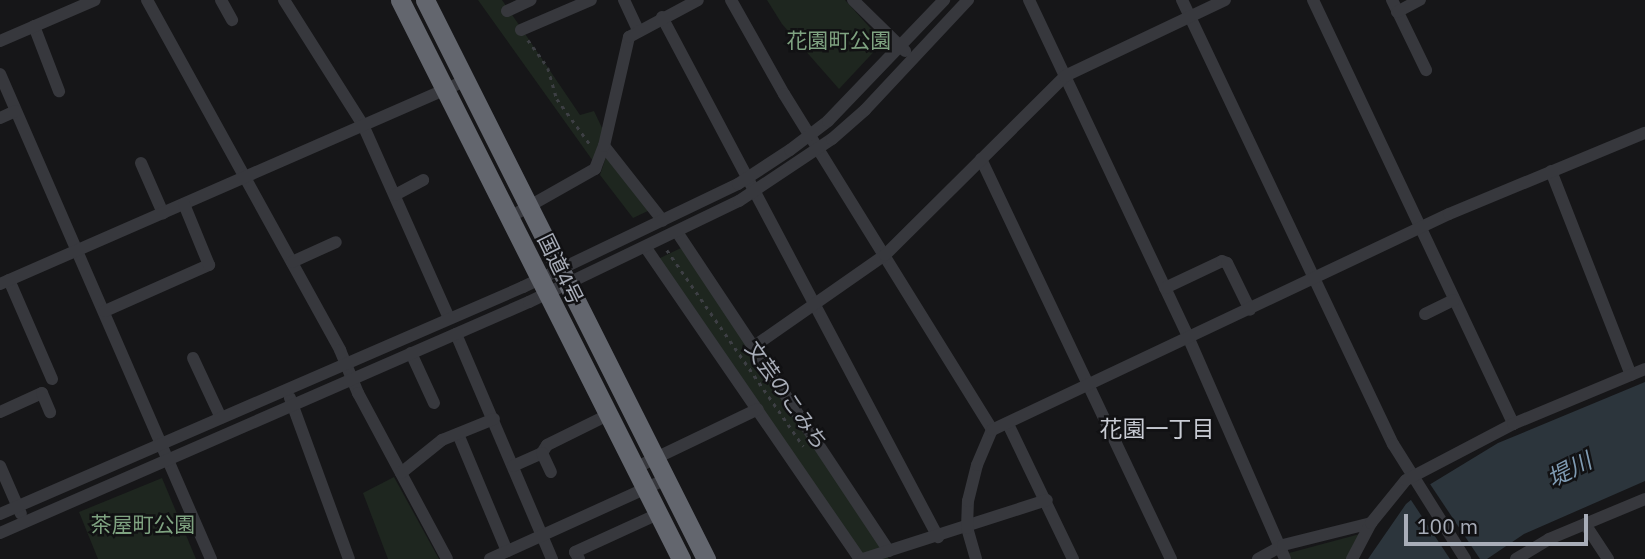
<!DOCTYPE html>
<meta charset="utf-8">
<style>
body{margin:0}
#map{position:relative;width:1645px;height:559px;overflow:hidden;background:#161618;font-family:"IBM Plex Sans","Noto Sans JP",sans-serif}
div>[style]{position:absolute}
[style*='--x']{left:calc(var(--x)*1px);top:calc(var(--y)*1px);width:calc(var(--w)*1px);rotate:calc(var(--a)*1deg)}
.green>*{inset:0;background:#1e261f}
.water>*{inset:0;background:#2c353c}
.pier>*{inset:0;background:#161618}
.path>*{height:2.5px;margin-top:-1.25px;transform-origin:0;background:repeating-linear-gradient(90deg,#3d3f44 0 3.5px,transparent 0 8.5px)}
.minor>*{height:12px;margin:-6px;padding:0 6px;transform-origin:6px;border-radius:6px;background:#37383d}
.highway>*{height:19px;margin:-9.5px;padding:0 9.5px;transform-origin:9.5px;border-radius:9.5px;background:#63666e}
span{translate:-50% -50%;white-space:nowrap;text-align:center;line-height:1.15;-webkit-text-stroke:5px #111113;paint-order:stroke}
.park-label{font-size:21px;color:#7fa381}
.street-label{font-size:21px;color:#a8adb8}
.neighbourhood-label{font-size:23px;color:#c9ccd4}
.water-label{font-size:23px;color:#7f9bb3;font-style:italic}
.scale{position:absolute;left:1404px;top:514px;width:184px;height:32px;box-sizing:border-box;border:4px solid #a8adb8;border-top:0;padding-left:9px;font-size:21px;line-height:24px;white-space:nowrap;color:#a8adb8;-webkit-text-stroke:5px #111113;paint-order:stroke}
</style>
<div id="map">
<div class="green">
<div style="clip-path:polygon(478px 0,502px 0,580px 115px,594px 111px,603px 130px,593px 161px)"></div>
<div style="clip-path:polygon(767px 0,845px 0,883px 42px,839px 89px,782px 24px)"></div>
<div style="clip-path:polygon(607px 154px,652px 209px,633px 218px,600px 175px)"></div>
<div style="clip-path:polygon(681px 248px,776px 387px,889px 559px,865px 559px,658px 259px)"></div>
<div style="clip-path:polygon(394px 477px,439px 559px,388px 559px,363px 493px)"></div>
<div style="clip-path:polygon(162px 478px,196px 559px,98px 559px,79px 512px)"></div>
<div style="clip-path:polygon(1360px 534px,1349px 559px,1291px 559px,1289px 553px)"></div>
</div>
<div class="water">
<div style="clip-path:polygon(1645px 382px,1645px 481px,1524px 534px,1487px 559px,1368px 559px,1406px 504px,1429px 485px,1498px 443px)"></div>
</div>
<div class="pier">
<div style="clip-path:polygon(1428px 481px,1480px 559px,1450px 559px,1409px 497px)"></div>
</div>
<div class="path">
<div style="--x:528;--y:40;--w:34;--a:54"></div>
<div style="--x:548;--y:68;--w:32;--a:74"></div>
<div style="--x:557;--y:99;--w:59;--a:53.9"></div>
<div style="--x:667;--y:250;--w:239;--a:55.2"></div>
</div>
<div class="minor">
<div style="--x:147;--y:0;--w:400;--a:61.1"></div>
<div style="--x:340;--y:350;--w:47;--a:67.3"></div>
<div style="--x:358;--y:393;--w:188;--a:61.8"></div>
<div style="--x:221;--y:0;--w:23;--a:61"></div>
<div style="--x:284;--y:0;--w:148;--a:57.7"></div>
<div style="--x:363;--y:125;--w:211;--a:66"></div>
<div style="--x:624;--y:0;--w:33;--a:65"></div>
<div style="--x:731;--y:0;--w:108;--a:60.6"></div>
<div style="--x:784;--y:94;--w:395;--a:58.2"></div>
<div style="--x:853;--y:0;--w:73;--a:44.4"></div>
<div style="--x:1029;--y:0;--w:375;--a:64.7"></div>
<div style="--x:1189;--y:339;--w:240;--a:66.4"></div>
<div style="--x:1182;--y:0;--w:492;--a:64.6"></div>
<div style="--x:1393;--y:444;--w:136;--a:57.9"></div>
<div style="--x:1313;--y:0;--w:469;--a:64.7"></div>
<div style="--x:1392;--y:0;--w:78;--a:64.1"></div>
<div style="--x:507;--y:11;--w:26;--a:-25"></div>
<div style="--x:1397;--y:12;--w:26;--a:-28"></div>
<div style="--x:662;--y:17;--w:589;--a:62.04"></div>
<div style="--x:34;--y:26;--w:70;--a:69"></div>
<div style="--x:521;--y:30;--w:76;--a:-23.2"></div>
<div style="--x:0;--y:41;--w:103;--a:-23.3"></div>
<div style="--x:0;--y:74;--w:529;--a:66.49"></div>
<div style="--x:0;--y:118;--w:17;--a:-24"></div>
<div style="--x:604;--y:146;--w:95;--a:51.8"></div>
<div style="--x:981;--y:159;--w:443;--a:64.6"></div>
<div style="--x:141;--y:163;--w:55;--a:66.3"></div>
<div style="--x:1551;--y:171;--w:219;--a:68.6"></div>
<div style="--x:395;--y:195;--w:32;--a:-28"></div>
<div style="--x:510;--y:217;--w:98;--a:-29.5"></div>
<div style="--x:595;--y:169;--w:25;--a:-69"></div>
<div style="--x:604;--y:146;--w:112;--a:-77.1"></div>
<div style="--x:629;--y:37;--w:78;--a:-28.2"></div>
<div style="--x:677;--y:232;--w:383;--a:56.4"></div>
<div style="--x:646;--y:248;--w:378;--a:55.5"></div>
<div style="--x:292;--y:262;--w:48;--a:-24.4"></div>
<div style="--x:9;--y:280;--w:108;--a:66.5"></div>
<div style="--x:0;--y:284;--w:510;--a:-23.6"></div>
<div style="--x:1165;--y:288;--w:63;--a:-25.3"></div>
<div style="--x:1222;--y:261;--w:5;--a:22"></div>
<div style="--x:1227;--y:263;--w:52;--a:63.9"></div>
<div style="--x:105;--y:311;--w:114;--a:-23.9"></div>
<div style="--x:209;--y:265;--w:66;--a:-112.3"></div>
<div style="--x:1425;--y:314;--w:32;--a:-26"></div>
<div style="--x:456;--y:334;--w:245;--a:66.9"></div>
<div style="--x:753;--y:347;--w:161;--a:-34.9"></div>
<div style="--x:885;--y:255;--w:254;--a:-44.8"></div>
<div style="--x:1065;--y:76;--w:177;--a:-25.4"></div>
<div style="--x:411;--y:353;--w:55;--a:65.3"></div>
<div style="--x:193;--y:358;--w:66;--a:65"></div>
<div style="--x:290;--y:398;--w:171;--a:69.9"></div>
<div style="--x:0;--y:412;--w:46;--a:-24.3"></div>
<div style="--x:42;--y:393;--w:21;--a:67"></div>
<div style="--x:1008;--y:424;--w:150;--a:64.3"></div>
<div style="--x:458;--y:434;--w:127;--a:67.3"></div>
<div style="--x:542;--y:453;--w:9;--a:-58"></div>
<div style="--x:547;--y:445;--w:68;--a:-26.2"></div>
<div style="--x:0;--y:466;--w:52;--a:66.4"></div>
<div style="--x:513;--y:466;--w:32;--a:-24"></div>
<div style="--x:542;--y:453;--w:21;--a:65"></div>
<div style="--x:635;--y:468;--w:136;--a:-25.6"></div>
<div style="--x:401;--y:473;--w:53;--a:-38.8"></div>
<div style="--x:442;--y:440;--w:56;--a:-22"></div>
<div style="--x:0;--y:514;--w:570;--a:-23.46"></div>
<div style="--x:523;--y:287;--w:238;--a:-25.6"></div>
<div style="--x:738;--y:184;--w:62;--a:-33.2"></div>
<div style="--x:790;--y:150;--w:48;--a:-37.3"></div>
<div style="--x:828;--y:121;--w:168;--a:-46.2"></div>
<div style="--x:1585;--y:524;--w:42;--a:56.7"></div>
<div style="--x:0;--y:533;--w:577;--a:-23.59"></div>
<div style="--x:529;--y:302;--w:233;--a:-25.7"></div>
<div style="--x:739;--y:201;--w:112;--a:-33.7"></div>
<div style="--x:832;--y:139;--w:44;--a:-41.3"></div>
<div style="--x:865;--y:110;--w:151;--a:-46.9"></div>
<div style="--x:490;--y:559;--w:193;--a:-24.4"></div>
<div style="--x:579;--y:559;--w:8;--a:-120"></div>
<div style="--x:575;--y:552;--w:91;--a:-24.6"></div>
<div style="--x:863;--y:559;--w:193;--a:-17.8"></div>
<div style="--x:976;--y:559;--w:32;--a:-106"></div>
<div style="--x:967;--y:528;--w:27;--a:-88"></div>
<div style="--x:968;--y:501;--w:37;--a:-76"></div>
<div style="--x:977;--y:465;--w:38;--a:-67"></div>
<div style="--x:992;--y:430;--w:505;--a:-25.3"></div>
<div style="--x:1449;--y:214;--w:212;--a:-22.5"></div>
<div style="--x:1258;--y:559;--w:29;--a:-29"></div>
<div style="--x:1283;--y:545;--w:91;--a:-14"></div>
<div style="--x:1352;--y:559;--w:41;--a:-62.2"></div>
<div style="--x:1371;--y:523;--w:55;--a:-50.9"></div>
<div style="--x:1406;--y:480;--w:121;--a:-27.6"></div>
<div style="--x:1513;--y:424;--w:143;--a:-22.6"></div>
<div style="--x:1516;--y:559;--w:39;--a:-31"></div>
<div style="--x:1549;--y:539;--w:104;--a:-22.6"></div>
</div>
<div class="highway">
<div style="--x:400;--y:0;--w:626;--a:63.31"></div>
<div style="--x:425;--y:0;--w:626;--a:63.31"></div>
</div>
<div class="park-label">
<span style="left:839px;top:40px">花園町公園</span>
<span style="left:143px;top:524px">茶屋町公園</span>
</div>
<div class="street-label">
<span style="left:561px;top:269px;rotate:64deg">国道4号</span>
<span style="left:787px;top:395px;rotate:55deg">文芸のこみち</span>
</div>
<div class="neighbourhood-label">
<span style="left:1157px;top:428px">花園一丁目</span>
</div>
<div class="water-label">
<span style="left:1569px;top:469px;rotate:-27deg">堤川</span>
</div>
<div class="scale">100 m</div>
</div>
